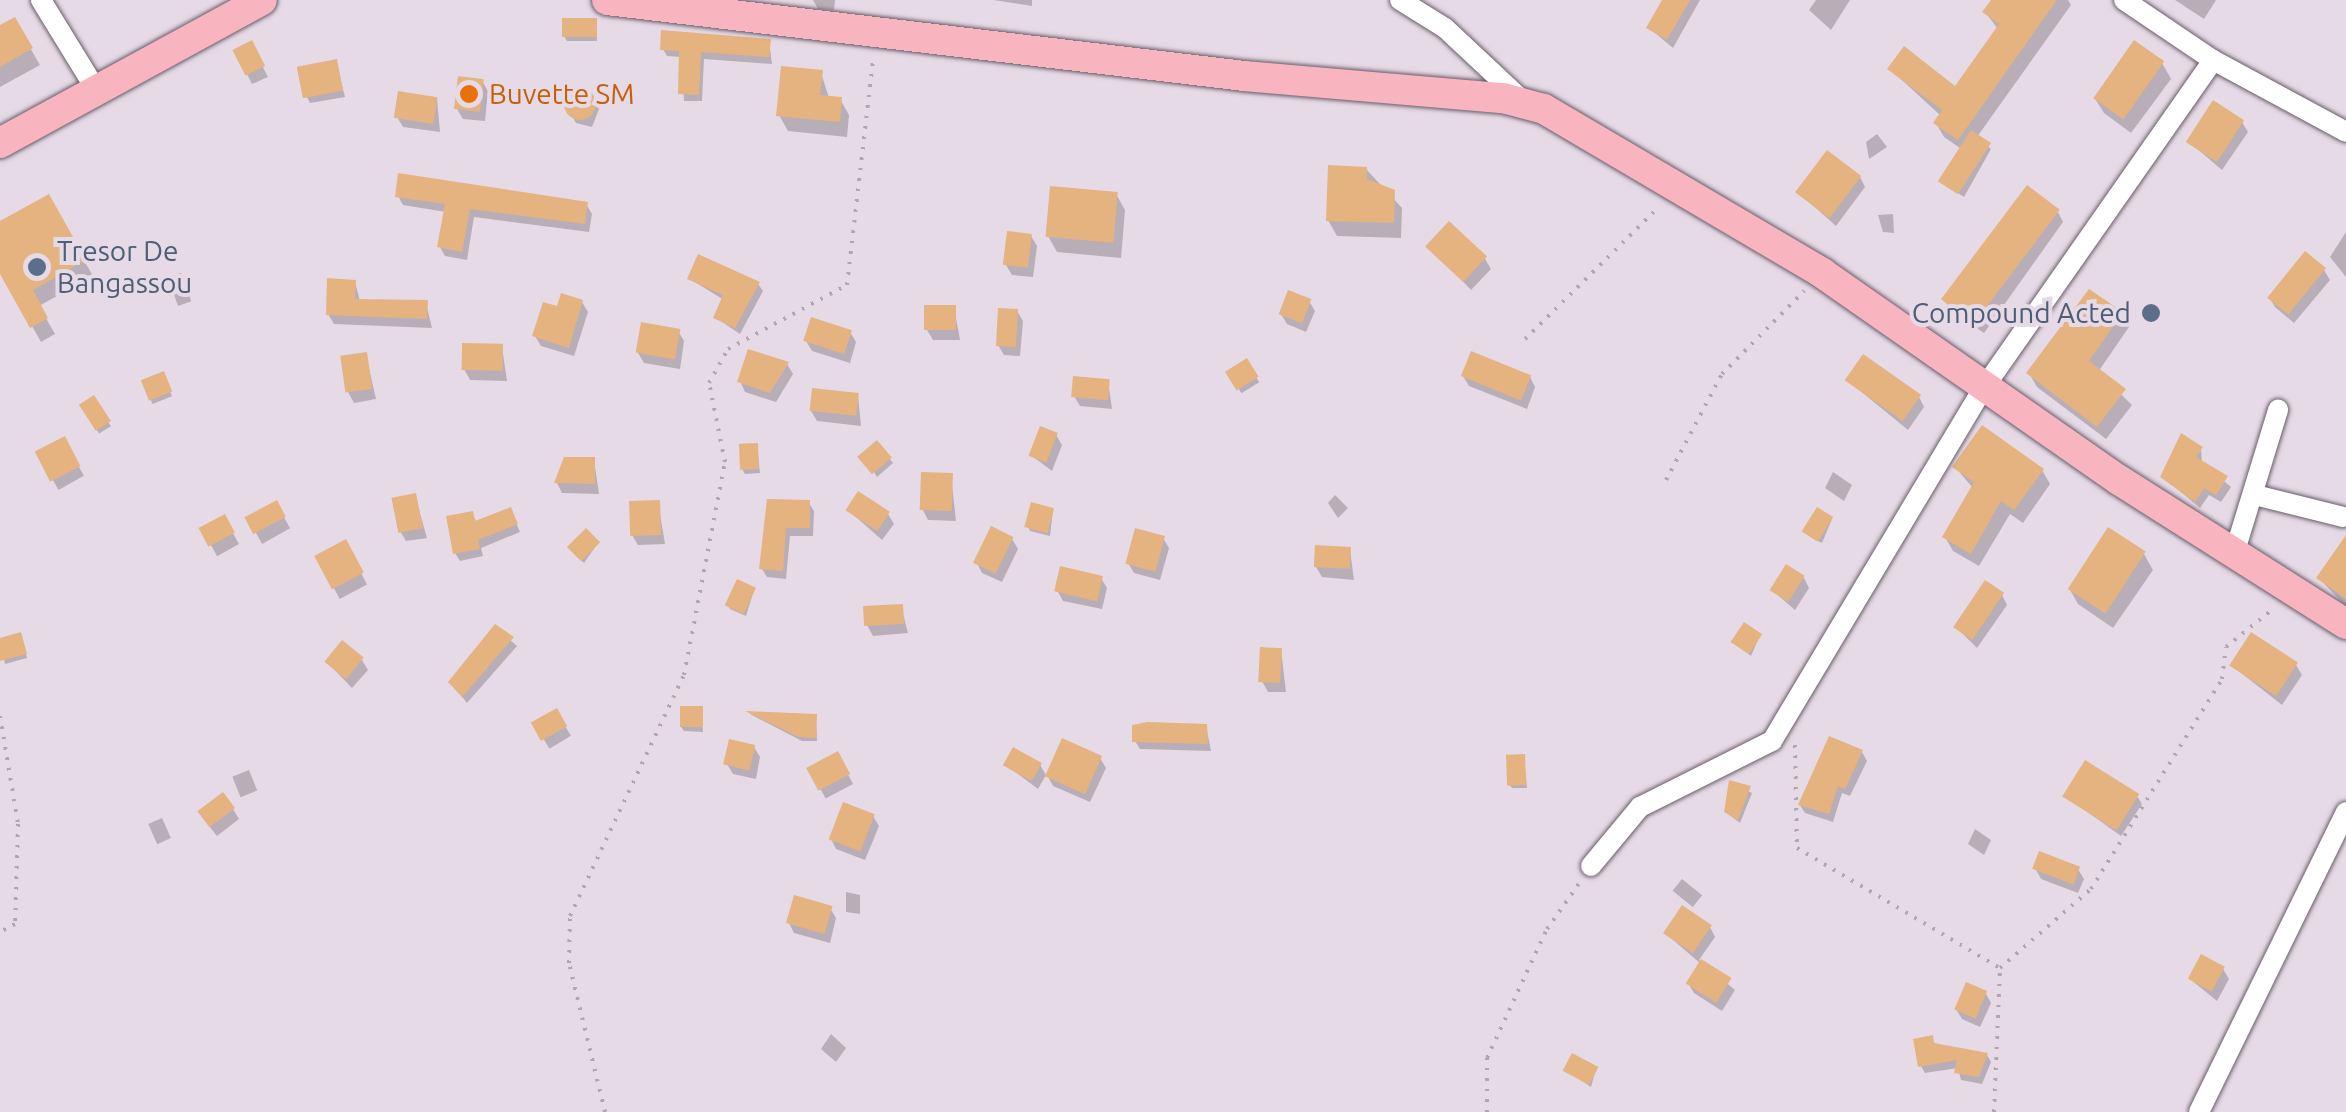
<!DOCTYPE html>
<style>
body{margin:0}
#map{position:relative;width:2346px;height:1112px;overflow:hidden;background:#e6dae7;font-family:Ubuntu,sans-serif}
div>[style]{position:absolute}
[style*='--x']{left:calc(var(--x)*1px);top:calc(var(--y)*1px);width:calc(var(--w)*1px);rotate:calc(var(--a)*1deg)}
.shadow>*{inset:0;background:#0003;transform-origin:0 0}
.building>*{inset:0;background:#e4b380;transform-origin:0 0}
.round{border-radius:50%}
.path>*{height:4px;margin-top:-2px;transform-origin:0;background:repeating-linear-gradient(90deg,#b0a6b0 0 2.5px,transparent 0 10.5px)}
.roads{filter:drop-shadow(0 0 2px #675c68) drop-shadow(0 0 2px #675c68)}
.street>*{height:20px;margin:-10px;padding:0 10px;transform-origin:10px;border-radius:10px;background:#fff}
.primary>*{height:30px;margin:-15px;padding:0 15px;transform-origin:15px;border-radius:15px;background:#f8b5bf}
.dots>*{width:28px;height:28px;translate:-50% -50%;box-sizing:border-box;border:5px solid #e6dae7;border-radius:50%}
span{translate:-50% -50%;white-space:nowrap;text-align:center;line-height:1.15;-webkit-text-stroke:8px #e6dae7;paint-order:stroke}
.food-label{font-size:28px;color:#c56008}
.left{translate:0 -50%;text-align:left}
.service-label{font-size:28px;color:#4e5e75}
.right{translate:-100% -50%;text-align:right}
</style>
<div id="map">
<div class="shadow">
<div style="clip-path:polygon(813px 0,835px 0,834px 10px,818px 9px)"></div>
<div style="clip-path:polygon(993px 0,1032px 0,1032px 6px)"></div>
<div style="clip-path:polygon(1665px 0,1700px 0,1673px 48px,1649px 28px)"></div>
<div style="clip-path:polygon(1816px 0,1850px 0,1831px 30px,1809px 10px)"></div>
<div style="clip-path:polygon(1994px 0,2068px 0,2071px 5px,1977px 137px,1991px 149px,1964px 197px,1944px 184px,1963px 150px,1944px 137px,1936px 123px,1941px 116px,1890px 69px,1956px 89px,1998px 29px,1985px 12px)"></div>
<div style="clip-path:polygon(2175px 0,2216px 0,2204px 19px)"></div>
<div style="clip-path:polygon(14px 20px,40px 65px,0 87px,0 28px)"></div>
<div style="clip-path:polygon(596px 20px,597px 41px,567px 41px,564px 36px)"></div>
<div style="clip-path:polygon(769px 41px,772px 64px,704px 59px,702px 101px,684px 101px,681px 57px,667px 56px,663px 49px)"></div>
<div style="clip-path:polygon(251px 44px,268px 77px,252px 84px,247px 74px)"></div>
<div style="clip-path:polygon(336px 62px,345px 97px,310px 103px,306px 95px)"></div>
<div style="clip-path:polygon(2162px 63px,2171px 79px,2131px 133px,2104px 113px,2094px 97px)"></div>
<div style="clip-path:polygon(821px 73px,829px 98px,840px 99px,849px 115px,847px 137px,788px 131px,779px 115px)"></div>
<div style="clip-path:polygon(482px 81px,488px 91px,485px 121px,463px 119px,457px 109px)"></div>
<div style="clip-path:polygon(574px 93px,593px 98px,599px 109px,592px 127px,576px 123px,570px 112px)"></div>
<div style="clip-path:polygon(437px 99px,440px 132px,403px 127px,397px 117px)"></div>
<div style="clip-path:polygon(2242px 122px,2248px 132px,2222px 170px,2188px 141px)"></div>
<div style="clip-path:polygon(1877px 134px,1887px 147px,1869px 159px,1866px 142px)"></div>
<div style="clip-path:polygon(1366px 169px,1402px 208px,1401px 238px,1337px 236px,1328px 220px)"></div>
<div style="clip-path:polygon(1860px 177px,1865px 187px,1836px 226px,1798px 192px)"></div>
<div style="clip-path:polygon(1116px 194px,1125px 210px,1121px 258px,1057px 252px,1048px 236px)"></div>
<div style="clip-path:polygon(398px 196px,586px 204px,592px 214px,589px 232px,474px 217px,467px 260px,445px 256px,440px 247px,446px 212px,403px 205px)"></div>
<div style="clip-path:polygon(48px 197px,93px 276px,39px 306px,55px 334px,41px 342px,0 269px,0 224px)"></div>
<div style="clip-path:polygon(2058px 212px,2063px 222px,1984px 333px,1950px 310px,1945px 300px)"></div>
<div style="clip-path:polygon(1893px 214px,1894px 233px,1883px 232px,1878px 215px)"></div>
<div style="clip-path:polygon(2346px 232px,2346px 277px,2330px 257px)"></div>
<div style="clip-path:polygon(1031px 236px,1037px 246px,1033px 277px,1012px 275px,1006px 265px)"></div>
<div style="clip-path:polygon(1432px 249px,1485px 259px,1491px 269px,1471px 290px)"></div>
<div style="clip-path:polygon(2324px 270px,2330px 280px,2294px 323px,2275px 307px,2269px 297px)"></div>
<div style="left:181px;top:273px;width:30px;height:14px;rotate:70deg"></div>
<div style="clip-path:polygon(690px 279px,758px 284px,763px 291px,740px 334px,716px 318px,724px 300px)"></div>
<div style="clip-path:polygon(355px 282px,360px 301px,426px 303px,432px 328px,334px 324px,328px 314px)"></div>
<div style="clip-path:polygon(1309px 301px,1315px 311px,1306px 332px,1287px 324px,1281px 314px)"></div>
<div style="clip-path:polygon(582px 302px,588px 312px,574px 356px,541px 346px,535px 336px,559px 309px)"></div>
<div style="clip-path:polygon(954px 307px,960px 340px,933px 340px,927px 330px)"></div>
<div style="clip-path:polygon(1017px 311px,1023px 321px,1020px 356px,1004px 355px,998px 345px)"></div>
<div style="clip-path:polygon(2121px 313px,2129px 327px,2098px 372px,2132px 405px,2106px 439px,2037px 387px,2029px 373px)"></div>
<div style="clip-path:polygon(678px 331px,684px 341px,680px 369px,644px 363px,638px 353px)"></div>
<div style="clip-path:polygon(850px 332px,856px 342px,850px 363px,812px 351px,806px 341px)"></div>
<div style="clip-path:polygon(502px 347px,507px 381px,470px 380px,464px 369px)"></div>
<div style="clip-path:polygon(366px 355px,376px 399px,354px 403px,348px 392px)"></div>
<div style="left:1246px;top:361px;width:25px;height:21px;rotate:58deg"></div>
<div style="clip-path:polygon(787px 364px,793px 374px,776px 402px,745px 392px,740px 381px)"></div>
<div style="left:163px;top:374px;width:24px;height:21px;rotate:68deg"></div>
<div style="clip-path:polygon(1463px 376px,1530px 377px,1535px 387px,1527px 409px,1469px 386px)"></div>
<div style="clip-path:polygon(1847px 380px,1919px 397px,1924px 407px,1908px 430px)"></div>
<div style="clip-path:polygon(1108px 381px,1112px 409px,1080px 406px,1074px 396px)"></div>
<div style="clip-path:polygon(858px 395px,861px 426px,817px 421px,811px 411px)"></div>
<div style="left:94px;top:399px;width:32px;height:14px;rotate:58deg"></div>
<div style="clip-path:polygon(1056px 435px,1062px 445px,1052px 471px,1032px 456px)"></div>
<div style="left:64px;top:440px;width:41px;height:29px;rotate:61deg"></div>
<div style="clip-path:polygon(757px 446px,760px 473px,745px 474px,742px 469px)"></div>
<div style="clip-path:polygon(2201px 448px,2202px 463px,2231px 487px,2221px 502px,2209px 495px,2200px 508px,2163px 477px)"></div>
<div style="clip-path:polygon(864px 454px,890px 459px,893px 463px,877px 477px)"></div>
<div style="clip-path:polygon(566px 459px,594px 460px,599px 494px,562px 493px,557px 483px)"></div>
<div style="clip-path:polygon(1955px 467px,2042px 470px,2050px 484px,2023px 523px,2010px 514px,1979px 566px,1953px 551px,1945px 537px,1973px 488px)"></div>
<div style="clip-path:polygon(1833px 472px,1852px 485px,1844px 501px,1825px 488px)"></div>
<div style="clip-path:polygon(951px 476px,956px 521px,928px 520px,923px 510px)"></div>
<div style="clip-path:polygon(1335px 495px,1348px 508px,1338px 518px,1328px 503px)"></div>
<div style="clip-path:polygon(415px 496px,427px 538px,406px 541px,400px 531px)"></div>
<div style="clip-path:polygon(658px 502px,665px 544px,638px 545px,632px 535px)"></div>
<div style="clip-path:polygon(769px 502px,809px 503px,814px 511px,813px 536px,790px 536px,786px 579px,767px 577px,762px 569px)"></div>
<div style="left:276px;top:503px;width:29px;height:32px;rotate:61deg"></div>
<div style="clip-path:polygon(848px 510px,888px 514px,894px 524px,882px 540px)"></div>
<div style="clip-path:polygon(1053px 510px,1050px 536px,1030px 531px,1028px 526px)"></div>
<div style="clip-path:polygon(472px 514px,477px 523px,514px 518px,520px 532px,481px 548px,483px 556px,460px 561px,455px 553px)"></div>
<div style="left:224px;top:517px;width:31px;height:25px;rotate:61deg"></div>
<div style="clip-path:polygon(1832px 519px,1822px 543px,1809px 536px,1806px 532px)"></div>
<div style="clip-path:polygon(1163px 538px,1169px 548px,1160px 580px,1134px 573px,1128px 563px)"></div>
<div style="clip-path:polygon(1012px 539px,1018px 549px,1002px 582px,982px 573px,977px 563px)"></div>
<div style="clip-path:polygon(2346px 540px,2346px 607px,2319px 578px)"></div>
<div style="left:345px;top:543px;width:47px;height:31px;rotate:62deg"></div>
<div style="clip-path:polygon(598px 543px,584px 563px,573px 552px)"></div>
<div style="clip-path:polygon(1350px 550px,1354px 580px,1322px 577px,1316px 567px)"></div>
<div style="clip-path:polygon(2144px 554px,2153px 570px,2113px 628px,2078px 604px,2069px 588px)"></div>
<div style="clip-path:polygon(1101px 578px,1107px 588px,1102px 609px,1063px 601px,1057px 590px)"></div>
<div style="clip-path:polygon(1804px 578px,1809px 588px,1795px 610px,1772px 590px)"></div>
<div style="clip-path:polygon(754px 590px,746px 616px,730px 609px,728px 605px)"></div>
<div style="clip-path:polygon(2002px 595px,2007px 605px,1977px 648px,1956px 627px)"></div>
<div style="clip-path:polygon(901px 606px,908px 633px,873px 636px,867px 625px)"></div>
<div style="clip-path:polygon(495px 627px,517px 646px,467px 703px,451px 683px)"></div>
<div style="clip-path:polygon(1760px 635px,1751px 656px,1734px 642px)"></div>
<div style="clip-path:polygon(22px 639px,27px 658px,5px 664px,0 640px)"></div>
<div style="clip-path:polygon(1281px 650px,1286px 692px,1268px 692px,1262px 681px)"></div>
<div style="clip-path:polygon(362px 660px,368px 670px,352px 688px,327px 662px)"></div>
<div style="clip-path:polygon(2231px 665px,2296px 665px,2302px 675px,2282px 705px)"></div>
<div style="clip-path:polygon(701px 709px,703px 732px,684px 731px,681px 727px)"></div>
<div style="left:556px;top:711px;width:29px;height:25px;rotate:59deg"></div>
<div style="clip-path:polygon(750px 714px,816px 716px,817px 741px,802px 741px)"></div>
<div style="clip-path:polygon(1206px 726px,1211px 751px,1140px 749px,1135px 741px)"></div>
<div style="clip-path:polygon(754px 747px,760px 757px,756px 779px,733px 774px,727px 764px)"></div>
<div style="clip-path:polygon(1862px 752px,1867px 761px,1850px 796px,1842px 793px,1833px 822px,1805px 813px,1800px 805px)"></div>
<div style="left:837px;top:754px;width:34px;height:31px;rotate:62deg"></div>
<div style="clip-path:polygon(1524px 757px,1527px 788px,1512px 788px,1509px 784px)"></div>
<div style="clip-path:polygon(1100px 758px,1106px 768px,1090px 802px,1053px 786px,1047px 775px)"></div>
<div style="clip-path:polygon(1006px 765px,1040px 765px,1046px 775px,1038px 789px)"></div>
<div style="left:249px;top:770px;width:22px;height:18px;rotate:68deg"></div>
<div style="clip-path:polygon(1731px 783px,1752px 793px,1740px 823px,1728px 814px)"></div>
<div style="clip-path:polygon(2137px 796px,2142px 804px,2121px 836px,2068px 798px)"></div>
<div style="clip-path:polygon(233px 809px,239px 819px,217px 836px,206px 822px)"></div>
<div style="clip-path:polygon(873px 816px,879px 826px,865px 860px,836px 849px,831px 839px)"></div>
<div style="left:162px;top:818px;width:22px;height:15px;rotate:66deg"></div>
<div style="clip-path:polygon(1975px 829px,1991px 840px,1984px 855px,1968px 844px)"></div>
<div style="clip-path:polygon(2035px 868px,2078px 869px,2084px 879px,2078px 893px,2041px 879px)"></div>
<div style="left:1682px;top:879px;width:26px;height:15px;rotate:39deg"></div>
<div style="clip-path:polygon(846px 892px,860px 895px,860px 914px,846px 912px)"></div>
<div style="clip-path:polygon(830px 908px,836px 918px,830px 943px,794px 933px,789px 923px)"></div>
<div style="clip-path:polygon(1710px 927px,1715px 937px,1699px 960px,1735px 990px,1722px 1011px,1694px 993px,1688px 983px,1701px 964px,1665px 933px)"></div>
<div style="clip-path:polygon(2223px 969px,2229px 979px,2217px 1001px,2190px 979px)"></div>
<div style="clip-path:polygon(1985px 992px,1991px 1003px,1980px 1027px,1962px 1019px,1956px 1009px)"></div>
<div style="clip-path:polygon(831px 1034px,846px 1048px,836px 1062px,821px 1049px)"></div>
<div style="clip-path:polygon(1931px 1038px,1936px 1045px,1987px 1055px,1991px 1062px,1982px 1084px,1961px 1080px,1958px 1068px,1925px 1073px,1921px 1066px)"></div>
<div style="clip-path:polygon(1596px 1069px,1591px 1087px,1565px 1070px)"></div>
</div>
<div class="building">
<div style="clip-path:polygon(1662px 0,1690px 0,1667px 40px,1646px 28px)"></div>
<div style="clip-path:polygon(1991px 0,2057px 0,1958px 140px,1933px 123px,1942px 110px,1887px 69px,1904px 46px,1955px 86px,1999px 24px,1982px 12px)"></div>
<div style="clip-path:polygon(15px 17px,33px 48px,0 67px,0 25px)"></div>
<div style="left:562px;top:18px;width:35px;height:19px"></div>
<div style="clip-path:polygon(661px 30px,771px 39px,769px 57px,701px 52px,699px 95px,678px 94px,679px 51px,660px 50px)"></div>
<div style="left:252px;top:40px;width:29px;height:22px;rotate:63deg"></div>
<div style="left:2134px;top:40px;width:37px;height:71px;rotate:35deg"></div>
<div style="left:337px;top:59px;width:32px;height:41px;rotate:79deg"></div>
<div style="clip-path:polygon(781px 66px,823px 70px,820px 95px,842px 97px,840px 122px,776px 116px)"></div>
<div style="left:458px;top:76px;width:26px;height:33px;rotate:7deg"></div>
<div class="round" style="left:564px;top:88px;width:32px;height:32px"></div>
<div style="left:398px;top:91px;width:40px;height:27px;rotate:9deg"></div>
<div style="left:2213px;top:100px;width:37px;height:50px;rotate:33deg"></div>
<div style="left:1971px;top:130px;width:24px;height:61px;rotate:33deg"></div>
<div style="left:1827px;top:150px;width:43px;height:53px;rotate:37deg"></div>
<div style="clip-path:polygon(1328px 165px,1367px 167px,1367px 179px,1395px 190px,1394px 223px,1326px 221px)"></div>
<div style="clip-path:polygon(398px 173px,588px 202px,585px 224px,470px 209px,462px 252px,437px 247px,445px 204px,395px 197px)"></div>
<div style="left:2027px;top:185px;width:41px;height:143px;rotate:37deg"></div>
<div style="left:1050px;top:186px;width:68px;height:51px;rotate:5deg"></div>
<div style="clip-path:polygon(49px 194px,86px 260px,33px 290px,48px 318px,30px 328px,0 274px,0 221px)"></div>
<div style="left:1449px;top:221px;width:52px;height:35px;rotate:43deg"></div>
<div style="left:1007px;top:231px;width:25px;height:34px;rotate:7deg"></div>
<div style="left:2305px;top:251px;width:27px;height:60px;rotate:39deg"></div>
<div style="clip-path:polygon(698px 254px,760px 282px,735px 328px,713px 318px,723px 295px,687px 279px)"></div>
<div style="clip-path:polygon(327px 278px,356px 280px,355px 299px,428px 300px,427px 319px,326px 315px)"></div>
<div style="clip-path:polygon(2089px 289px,2123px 312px,2089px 361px,2126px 389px,2097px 427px,2026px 373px)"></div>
<div style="left:1288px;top:290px;width:25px;height:26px;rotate:21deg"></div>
<div style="clip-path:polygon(561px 293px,583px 300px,569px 348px,532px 336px,543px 302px,557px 306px)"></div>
<div style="left:924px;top:305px;width:32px;height:25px"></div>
<div style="left:998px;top:308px;width:20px;height:38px;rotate:3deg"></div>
<div style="left:811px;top:317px;width:43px;height:25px;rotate:18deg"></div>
<div style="left:641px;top:322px;width:40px;height:31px;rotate:10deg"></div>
<div style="left:462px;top:343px;width:41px;height:27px;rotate:1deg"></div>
<div style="clip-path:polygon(748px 349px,789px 362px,770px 393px,737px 382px)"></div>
<div style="left:1471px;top:351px;width:65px;height:27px;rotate:22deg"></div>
<div style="left:367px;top:352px;width:37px;height:27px;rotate:82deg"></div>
<div style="left:1863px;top:354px;width:71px;height:32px;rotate:35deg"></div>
<div style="left:1247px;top:358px;width:22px;height:26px;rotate:58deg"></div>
<div style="left:164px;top:371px;width:22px;height:25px;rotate:68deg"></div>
<div style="left:1073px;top:376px;width:37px;height:21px;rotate:5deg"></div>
<div style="left:812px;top:388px;width:47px;height:23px;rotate:6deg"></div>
<div style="left:94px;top:395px;width:31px;height:18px;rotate:57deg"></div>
<div style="clip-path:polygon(1982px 425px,2044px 469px,2014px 510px,2001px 501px,1971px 554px,1942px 537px,1974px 482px,1952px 467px)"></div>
<div style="left:1040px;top:426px;width:19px;height:32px;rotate:21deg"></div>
<div style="clip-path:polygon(2181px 433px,2203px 447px,2196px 457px,2228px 476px,2216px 495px,2204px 488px,2195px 502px,2160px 477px)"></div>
<div style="left:65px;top:436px;width:34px;height:34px;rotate:63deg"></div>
<div style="left:877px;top:440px;width:23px;height:26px;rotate:50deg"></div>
<div style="left:758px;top:443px;width:26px;height:19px;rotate:88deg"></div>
<div style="clip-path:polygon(564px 457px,595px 457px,595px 484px,554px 483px)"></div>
<div style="left:921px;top:472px;width:32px;height:38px;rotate:2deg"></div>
<div style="left:858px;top:491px;width:38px;height:23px;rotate:33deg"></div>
<div style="left:416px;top:493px;width:36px;height:25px;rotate:79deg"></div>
<div style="clip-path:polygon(767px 499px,810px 500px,810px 528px,786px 528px,783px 571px,759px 569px)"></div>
<div style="left:277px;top:500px;width:19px;height:37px;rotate:62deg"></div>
<div style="left:660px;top:500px;width:35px;height:31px;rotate:88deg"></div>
<div style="left:1031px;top:502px;width:24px;height:26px;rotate:15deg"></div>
<div style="clip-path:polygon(511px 507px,518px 524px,478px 540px,480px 549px,453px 554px,446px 516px,473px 511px,475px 521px)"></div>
<div style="left:1817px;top:507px;width:19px;height:29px;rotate:32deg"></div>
<div style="left:225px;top:514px;width:21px;height:30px;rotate:62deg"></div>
<div style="left:991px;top:526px;width:25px;height:41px;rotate:26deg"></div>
<div style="left:2108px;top:527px;width:45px;height:74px;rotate:33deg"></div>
<div style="left:586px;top:528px;width:20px;height:27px;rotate:45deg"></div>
<div style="left:1135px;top:528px;width:31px;height:37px;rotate:15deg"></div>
<div style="clip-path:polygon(2346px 535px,2346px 599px,2316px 578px)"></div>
<div style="left:346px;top:539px;width:38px;height:36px;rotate:62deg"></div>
<div style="left:1315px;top:545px;width:36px;height:22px;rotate:3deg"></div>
<div style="left:1786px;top:564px;width:22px;height:31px;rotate:32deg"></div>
<div style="left:1060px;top:566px;width:44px;height:26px;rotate:13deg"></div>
<div style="left:737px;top:579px;width:21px;height:29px;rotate:25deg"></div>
<div style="left:1985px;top:580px;width:23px;height:57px;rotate:34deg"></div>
<div style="left:903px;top:604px;width:20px;height:40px;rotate:87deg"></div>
<div style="left:1744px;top:622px;width:22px;height:24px;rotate:34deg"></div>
<div style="clip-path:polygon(495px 624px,514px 637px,462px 697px,448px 682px)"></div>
<div style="clip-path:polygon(21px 632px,27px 654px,0 661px,0 638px)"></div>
<div style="left:2251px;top:632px;width:56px;height:40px;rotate:33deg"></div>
<div style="left:342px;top:640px;width:28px;height:28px;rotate:39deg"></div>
<div style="left:1260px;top:647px;width:22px;height:35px;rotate:3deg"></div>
<div style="left:680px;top:706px;width:23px;height:21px"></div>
<div style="left:557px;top:708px;width:21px;height:30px;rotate:61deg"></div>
<div style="clip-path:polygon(745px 711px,817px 714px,816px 738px,798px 737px)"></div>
<div style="clip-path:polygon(1147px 722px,1207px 724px,1208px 744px,1132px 742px,1132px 725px)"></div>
<div style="clip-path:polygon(1829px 736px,1863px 750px,1845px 789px,1838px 786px,1829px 814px,1798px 805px)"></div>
<div style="left:1062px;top:738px;width:44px;height:42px;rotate:24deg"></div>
<div style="left:729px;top:739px;width:27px;height:26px;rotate:13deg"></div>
<div style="left:1013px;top:747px;width:33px;height:21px;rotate:29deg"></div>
<div style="left:838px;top:751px;width:26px;height:36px;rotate:62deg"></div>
<div style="left:1525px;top:754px;width:31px;height:19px;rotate:88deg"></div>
<div style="left:2085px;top:760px;width:64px;height:43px;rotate:32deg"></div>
<div style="clip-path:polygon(1729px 780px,1751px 786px,1738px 820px,1724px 812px)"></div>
<div style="left:223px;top:792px;width:20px;height:32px;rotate:53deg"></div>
<div style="left:843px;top:802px;width:34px;height:40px;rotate:21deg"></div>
<div style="left:2039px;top:851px;width:44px;height:19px;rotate:21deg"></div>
<div style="left:794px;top:895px;width:40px;height:29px;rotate:16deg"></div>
<div style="left:1682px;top:905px;width:36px;height:34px;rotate:34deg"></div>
<div style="left:2201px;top:954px;width:27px;height:28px;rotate:28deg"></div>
<div style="left:1701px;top:959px;width:36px;height:29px;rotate:32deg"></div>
<div style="left:1966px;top:982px;width:23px;height:30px;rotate:23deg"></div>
<div style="clip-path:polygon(1933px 1035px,1934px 1043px,1988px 1053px,1979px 1077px,1954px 1073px,1957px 1060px,1918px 1067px,1913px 1039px)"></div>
<div style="left:1572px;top:1053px;width:30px;height:20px;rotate:28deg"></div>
</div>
<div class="path">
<div style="--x:1525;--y:339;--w:187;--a:-44.6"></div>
<div style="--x:1666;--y:480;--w:120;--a:-62.2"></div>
<div style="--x:1722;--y:374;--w:117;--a:-45.3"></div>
<div style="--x:0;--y:716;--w:109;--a:80.5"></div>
<div style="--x:18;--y:824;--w:100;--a:91.7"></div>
<div style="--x:15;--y:924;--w:17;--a:152"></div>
<div style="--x:1795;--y:745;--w:103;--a:88.9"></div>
<div style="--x:1797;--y:848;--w:236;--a:30.6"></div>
<div style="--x:605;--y:1112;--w:153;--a:-103.6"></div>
<div style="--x:569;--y:963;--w:47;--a:-88.8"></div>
<div style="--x:570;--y:916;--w:267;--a:-64.7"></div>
<div style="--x:684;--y:675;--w:217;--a:-79.1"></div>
<div style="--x:725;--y:462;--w:81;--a:-101.4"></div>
<div style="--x:709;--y:383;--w:39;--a:-61"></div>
<div style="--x:728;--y:349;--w:135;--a:-28.3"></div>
<div style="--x:847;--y:285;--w:227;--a:-83.4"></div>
<div style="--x:1487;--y:1112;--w:54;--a:-90"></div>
<div style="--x:1487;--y:1058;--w:142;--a:-65.1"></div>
<div style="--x:1547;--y:929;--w:57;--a:-54.9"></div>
<div style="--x:1994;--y:1112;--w:144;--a:-87.6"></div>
<div style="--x:2000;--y:968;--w:121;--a:-41"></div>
<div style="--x:2091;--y:889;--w:248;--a:-58"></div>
<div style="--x:2222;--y:679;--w:32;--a:-83"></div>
<div style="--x:2226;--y:647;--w:60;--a:-39"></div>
</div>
<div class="roads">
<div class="street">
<div style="--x:41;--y:0;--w:103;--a:58.5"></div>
<div style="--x:1400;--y:0;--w:53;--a:31.9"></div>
<div style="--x:1445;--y:28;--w:105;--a:43.1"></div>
<div style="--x:2124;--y:0;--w:107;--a:34"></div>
<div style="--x:2213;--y:60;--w:151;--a:28.4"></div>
<div style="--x:2255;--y:495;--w:91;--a:14"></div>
<div style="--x:2234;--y:554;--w:151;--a:-73"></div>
<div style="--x:1591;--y:866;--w:77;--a:-50.3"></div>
<div style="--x:1640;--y:807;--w:148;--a:-26.6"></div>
<div style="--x:1772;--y:741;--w:410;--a:-59.1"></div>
<div style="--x:1983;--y:389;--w:401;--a:-55"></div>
<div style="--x:2199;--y:1112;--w:334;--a:-63.9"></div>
</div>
<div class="primary">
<div style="--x:607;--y:0;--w:642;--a:6.8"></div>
<div style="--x:1244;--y:76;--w:260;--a:4.9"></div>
<div style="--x:1503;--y:98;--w:42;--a:15"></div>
<div style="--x:1544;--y:109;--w:323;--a:30.5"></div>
<div style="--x:1822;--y:273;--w:362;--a:34.9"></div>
<div style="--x:2119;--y:480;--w:269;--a:32.4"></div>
<div style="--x:0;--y:143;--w:298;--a:-28.6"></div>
</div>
</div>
<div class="dots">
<div style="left:469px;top:94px;background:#e8710a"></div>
<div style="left:37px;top:267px;background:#5c6f8a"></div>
<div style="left:2151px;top:313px;background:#5c6f8a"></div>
</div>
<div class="food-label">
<span class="left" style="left:489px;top:94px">Buvette SM</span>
</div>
<div class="service-label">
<span class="left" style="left:57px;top:267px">Tresor De<br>Bangassou</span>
<span class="right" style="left:2131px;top:313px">Compound Acted</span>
</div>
</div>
